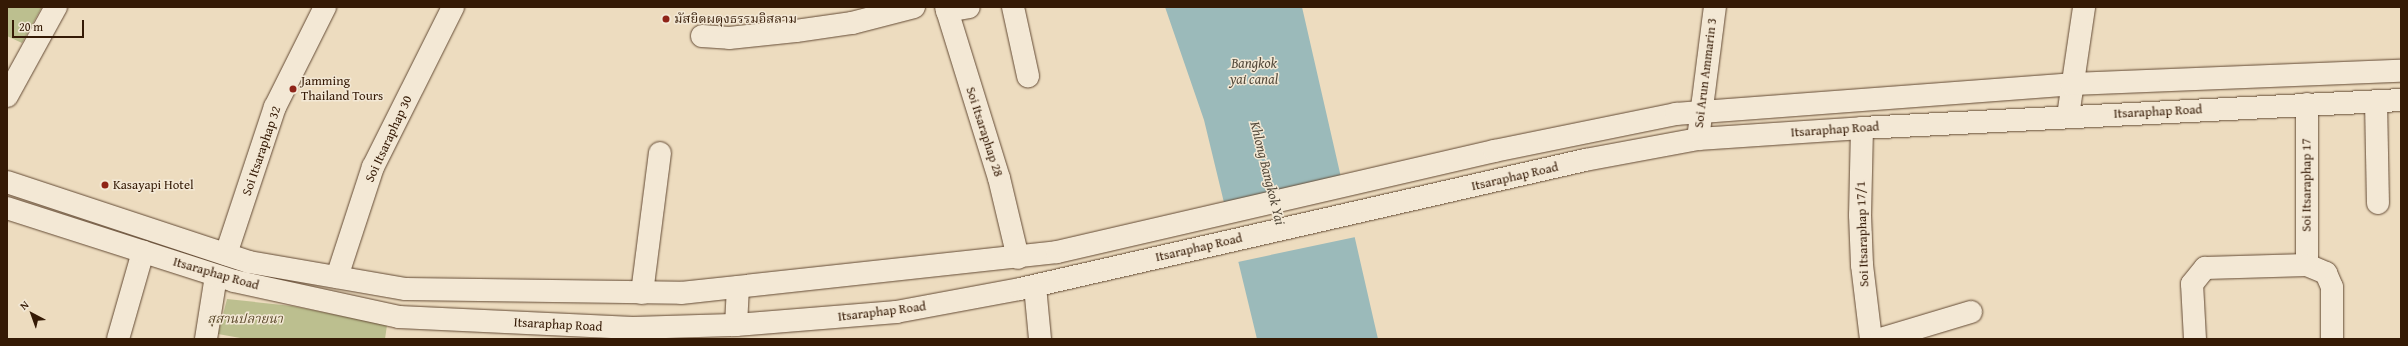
<!DOCTYPE html>
<meta charset="utf-8">
<style>
body{margin:0}
#map{position:relative;width:2408px;height:346px;overflow:hidden;background:#eddcbf;font-family:"Gentium Book Plus","Noto Serif Thai",serif}
div>[style]{position:absolute}
[style*='--x']{left:calc(var(--x)*1px);top:calc(var(--y)*1px);width:calc(var(--w)*1px);rotate:calc(var(--a)*1deg)}
.green>*{inset:0;background:#bcbf8f}
.water>*{inset:0;background:#9bbaba}
.pier>*{inset:0;background:#eddcbf;transform-origin:0 0}
.roads{filter:drop-shadow(0 0 1px #634a34) drop-shadow(0 0 1px #634a34)}
.minor>*{height:22px;margin:-11px;padding:0 11px;transform-origin:11px;border-radius:11px;background:#f3e8d5}
.secondary>*{height:22px;margin:-11px;padding:0 11px;transform-origin:11px;border-radius:11px;background:#f3e8d5}
.dots>*{width:11px;height:11px;translate:-50% -50%;box-sizing:border-box;border:2px solid #f3e8d5;border-radius:50%}
span{translate:-50% -50%;white-space:nowrap;text-align:center;line-height:1.15;-webkit-text-stroke:3px #f3e8d5;paint-order:stroke}
.poi-label{font-size:13px;color:#351a05}
.left{translate:0 -50%;text-align:left}
.street-label{font-size:13px;color:#351a05}
.park-label{font-size:13px;color:#5e4c2e;font-style:italic}
.water-label{font-size:14px;color:#544a3b;font-style:italic}
.frame{position:absolute;inset:0;border:8px solid #351a05;pointer-events:none}
.north{position:absolute;left:12px;top:294px;width:40px;height:40px;-webkit-text-stroke:3px #f3e8d5;paint-order:stroke;rotate:319deg;font-size:11px;font-weight:700;line-height:16px;text-align:center;color:#351a05}
.north::after{content:'';display:block;margin:auto;width:14px;height:18px;background:#351a05;clip-path:polygon(50% 0,100% 100%,50% 72%,0 100%)}
.scale{position:absolute;left:12px;top:20px;width:72px;height:18px;box-sizing:border-box;border:2px solid #351a05;border-top:0;padding-left:5px;font-size:12px;line-height:14px;white-space:nowrap;color:#351a05;-webkit-text-stroke:3px #f3e8d5;paint-order:stroke}
</style>
<div id="map">
<div class="green">
<div style="clip-path:polygon(7px 7px,42px 7px,22px 43px,7px 36px)"></div>
<div style="clip-path:polygon(227px 299px,292px 306px,387px 325px,385px 339px,246px 339px,218px 334px)"></div>
</div>
<div class="water">
<div style="clip-path:polygon(1165px 7px,1302px 7px,1378px 339px,1257px 339px,1204px 120px)"></div>
</div>
<div class="pier">
<div style="left:1344px;top:177px;width:61px;height:125px;rotate:78deg"></div>
</div>
<div class="roads">
<div class="minor">
<div style="--x:946;--y:7;--w:179;--a:72.8"></div>
<div style="--x:999;--y:178;--w:82;--a:76.6"></div>
<div style="--x:1013;--y:7;--w:71;--a:77.7"></div>
<div style="--x:947;--y:11;--w:22;--a:-10"></div>
<div style="--x:702;--y:36;--w:27;--a:4"></div>
<div style="--x:729;--y:38;--w:67;--a:-6"></div>
<div style="--x:796;--y:31;--w:57;--a:-8.1"></div>
<div style="--x:852;--y:23;--w:64;--a:-14.5"></div>
<div style="--x:7;--y:96;--w:102;--a:-61.2"></div>
<div style="--x:2376;--y:101;--w:102;--a:88.9"></div>
<div style="--x:2307;--y:104;--w:161;--a:90"></div>
<div style="--x:2068;--y:116;--w:110;--a:-81.6"></div>
<div style="--x:1862;--y:128;--w:87;--a:91.3"></div>
<div style="--x:1860;--y:215;--w:50;--a:87.7"></div>
<div style="--x:1862;--y:265;--w:75;--a:83.1"></div>
<div style="--x:1698;--y:139;--w:133;--a:-82.7"></div>
<div style="--x:226;--y:254;--w:155;--a:-71.6"></div>
<div style="--x:275;--y:107;--w:112;--a:-63.4"></div>
<div style="--x:337;--y:277;--w:116;--a:-71.9"></div>
<div style="--x:373;--y:167;--w:179;--a:-63.4"></div>
<div style="--x:1035;--y:286;--w:53;--a:84.6"></div>
<div style="--x:642;--y:293;--w:141;--a:-82.7"></div>
<div style="--x:118;--y:339;--w:91;--a:-74"></div>
<div style="--x:206;--y:339;--w:64;--a:-81"></div>
<div style="--x:1881;--y:339;--w:94;--a:-16.7"></div>
<div style="--x:2195;--y:339;--w:55;--a:-93.1"></div>
<div style="--x:2192;--y:284;--w:21;--a:-51"></div>
<div style="--x:2205;--y:268;--w:102;--a:-1.7"></div>
<div style="--x:2307;--y:265;--w:21;--a:23"></div>
<div style="--x:2326;--y:273;--w:15;--a:67"></div>
<div style="--x:2332;--y:287;--w:52;--a:90"></div>
</div>
<div class="secondary">
<div style="--x:7;--y:182;--w:255;--a:18.3"></div>
<div style="--x:249;--y:262;--w:159;--a:9.8"></div>
<div style="--x:406;--y:289;--w:275;--a:0.8"></div>
<div style="--x:681;--y:293;--w:378;--a:-6.2"></div>
<div style="--x:1057;--y:252;--w:449;--a:-13"></div>
<div style="--x:1494;--y:151;--w:186;--a:-11.5"></div>
<div style="--x:1676;--y:114;--w:396;--a:-4.3"></div>
<div style="--x:2071;--y:84;--w:330;--a:-2.3"></div>
<div style="--x:7;--y:208;--w:238;--a:17.8"></div>
<div style="--x:234;--y:281;--w:169;--a:12.3"></div>
<div style="--x:399;--y:317;--w:234;--a:2.7"></div>
<div style="--x:633;--y:328;--w:103;--a:-1.7"></div>
<div style="--x:736;--y:325;--w:161;--a:-4.6"></div>
<div style="--x:896;--y:312;--w:126;--a:-10.5"></div>
<div style="--x:1020;--y:289;--w:580;--a:-12.86"></div>
<div style="--x:1585;--y:160;--w:115;--a:-10.5"></div>
<div style="--x:1698;--y:139;--w:164;--a:-3.8"></div>
<div style="--x:1862;--y:128;--w:540;--a:-2.97"></div>
<div style="--x:736;--y:325;--w:38;--a:-87"></div>
</div>
</div>
<div class="dots">
<div style="left:666px;top:19px;background:#8f2418"></div>
<div style="left:293px;top:89px;background:#8f2418"></div>
<div style="left:105px;top:185px;background:#8f2418"></div>
</div>
<div class="poi-label">
<span class="left" style="left:674px;top:19px">มัสยิดผดุงธรรมอิสลาม</span>
<span class="left" style="left:301px;top:89px">Jamming<br>Thailand Tours</span>
<span class="left" style="left:113px;top:185px">Kasayapi Hotel</span>
</div>
<div class="street-label">
<span style="left:1706px;top:73px;rotate:-83deg">Soi Arun Ammarin 3</span>
<span style="left:2158px;top:112px;rotate:-3deg">Itsaraphap Road</span>
<span style="left:1835px;top:130px;rotate:-4deg">Itsaraphap Road</span>
<span style="left:984px;top:132px;rotate:72deg">Soi Itsaraphap 28</span>
<span style="left:389px;top:139px;rotate:-65deg">Soi Itsaraphap 30</span>
<span style="left:262px;top:151px;rotate:-71deg">Soi Itsaraphap 32</span>
<span style="left:1515px;top:177px;rotate:-13deg">Itsaraphap Road</span>
<span style="left:2307px;top:185px;rotate:-90deg">Soi Itsaraphap 17</span>
<span style="left:1863px;top:234px;rotate:-92deg">Soi Itsaraphap 17/1</span>
<span style="left:1199px;top:248px;rotate:-13deg">Itsaraphap Road</span>
<span style="left:216px;top:274px;rotate:16deg">Itsaraphap Road</span>
<span style="left:882px;top:312px;rotate:-7deg">Itsaraphap Road</span>
<span style="left:558px;top:325px;rotate:3deg">Itsaraphap Road</span>
</div>
<div class="park-label">
<span style="left:245px;top:319px">สุสานปลายนา</span>
</div>
<div class="water-label">
<span style="left:1254px;top:71px">Bangkok<br>yai canal</span>
<span style="left:1268px;top:173px;rotate:76deg">Khlong Bangkok Yai</span>
</div>
<div class="frame"></div>
<div class="north">N</div>
<div class="scale">20 m</div>
</div>
